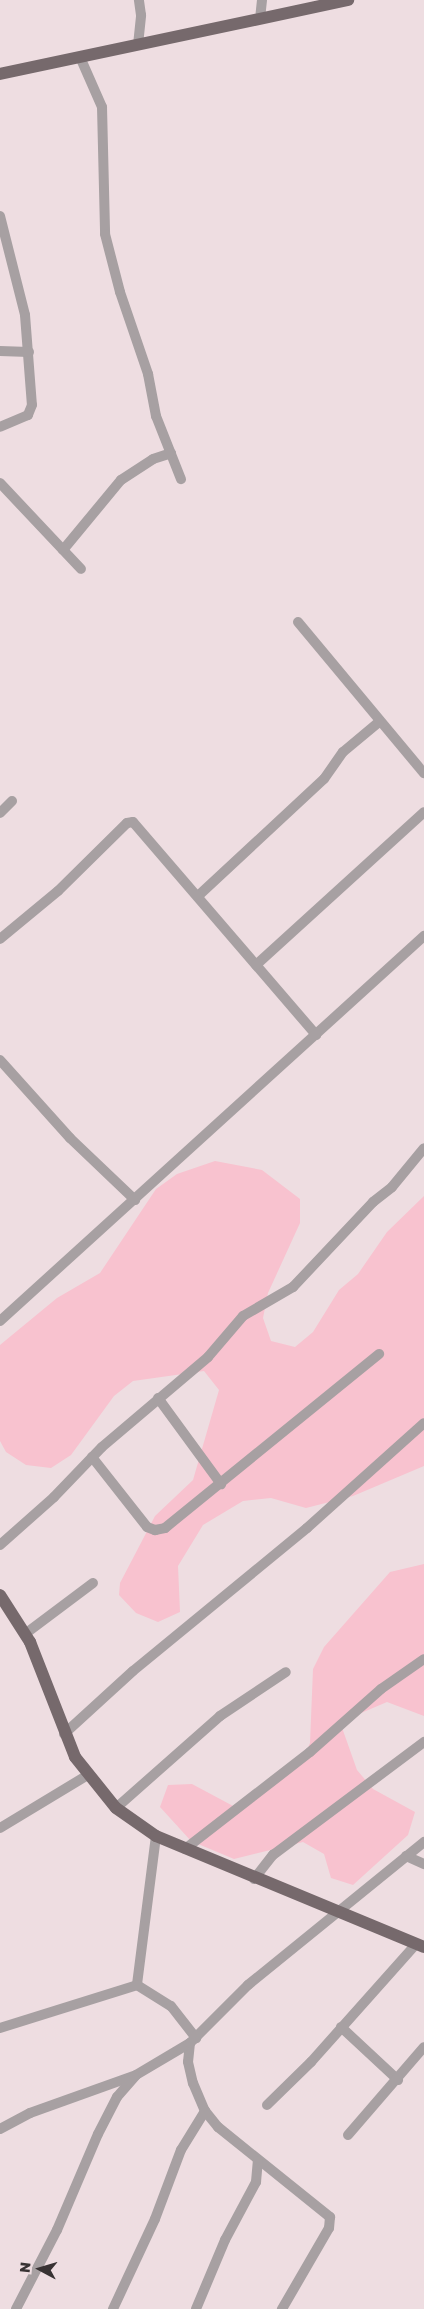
<!DOCTYPE html>
<style>
body{margin:0}
#map{position:relative;width:424px;height:2309px;overflow:hidden;background:#eedde1;font-family:"Golos Text",sans-serif}
div>[style]{position:absolute}
[style*='--x']{left:calc(var(--x)*1px);top:calc(var(--y)*1px);width:calc(var(--w)*1px);rotate:calc(var(--a)*1deg)}
.green>*{inset:0;background:#f8c2cf}
.minor>*{height:10px;margin:-5px;padding:0 5px;transform-origin:5px;border-radius:5px;background:#a7a0a2}
.major>*{height:12px;margin:-6px;padding:0 6px;transform-origin:6px;border-radius:6px;background:#76696c}
span{translate:-50% -50%;white-space:nowrap;text-align:center;line-height:1.15;-webkit-text-stroke:4px #eedde1;paint-order:stroke}
.north{position:absolute;left:15px;top:2244px;width:50px;height:50px;-webkit-text-stroke:4px #eedde1;paint-order:stroke;rotate:276deg;font-size:14px;font-weight:700;line-height:20px;text-align:center;color:#383233}
.north::after{content:'';display:block;margin:auto;width:18px;height:22px;background:#383233;clip-path:polygon(50% 0,100% 100%,50% 72%,0 100%)}
</style>
<div id="map">
<div class="green">
<div style="clip-path:polygon(215px 1161px,262px 1170px,300px 1199px,300px 1223px,268px 1293px,263px 1318px,271px 1341px,295px 1347px,313px 1332px,339px 1290px,358px 1274px,387px 1232px,424px 1196px,424px 1466px,353px 1496px,306px 1508px,271px 1498px,243px 1501px,203px 1525px,178px 1566px,180px 1612px,158px 1622px,136px 1613px,119px 1595px,120px 1583px,155px 1516px,193px 1480px,219px 1390px,204px 1371px,133px 1381px,114px 1396px,71px 1455px,51px 1468px,26px 1465px,6px 1452px,0 1441px,0 1345px,57px 1298px,100px 1273px,156px 1189px,177px 1174px)"></div>
<div style="clip-path:polygon(424px 1564px,424px 1716px,387px 1702px,340px 1722px,357px 1770px,373px 1789px,415px 1812px,408px 1835px,353px 1885px,331px 1878px,324px 1854px,303px 1842px,234px 1859px,191px 1841px,160px 1807px,168px 1785px,192px 1784px,235px 1807px,274px 1777px,300px 1766px,310px 1743px,313px 1669px,324px 1647px,390px 1572px)"></div>
</div>
<div class="minor">
<div style="--x:260;--y:19;--w:19;--a:-84"></div>
<div style="--x:138;--y:45;--w:30;--a:-84"></div>
<div style="--x:141;--y:15;--w:15;--a:-98"></div>
<div style="--x:80;--y:57;--w:55;--a:66.3"></div>
<div style="--x:102;--y:107;--w:127;--a:88.6"></div>
<div style="--x:105;--y:234;--w:60;--a:75.5"></div>
<div style="--x:120;--y:292;--w:87;--a:71.1"></div>
<div style="--x:148;--y:374;--w:43;--a:79.2"></div>
<div style="--x:156;--y:416;--w:68;--a:68.4"></div>
<div style="--x:0;--y:216;--w:102;--a:75.8"></div>
<div style="--x:25;--y:315;--w:90;--a:85.6"></div>
<div style="--x:32;--y:405;--w:11;--a:112"></div>
<div style="--x:28;--y:415;--w:30;--a:157"></div>
<div style="--x:0;--y:351;--w:29;--a:2"></div>
<div style="--x:0;--y:483;--w:118;--a:46.7"></div>
<div style="--x:63;--y:550;--w:91;--a:-50.4"></div>
<div style="--x:121;--y:480;--w:38;--a:-33"></div>
<div style="--x:153;--y:459;--w:19;--a:-18"></div>
<div style="--x:298;--y:622;--w:197;--a:50.2"></div>
<div style="--x:0;--y:813;--w:17;--a:-45"></div>
<div style="--x:198;--y:896;--w:172;--a:-42.9"></div>
<div style="--x:324;--y:779;--w:33;--a:-55"></div>
<div style="--x:343;--y:752;--w:47;--a:-39.8"></div>
<div style="--x:0;--y:939;--w:75;--a:-39.6"></div>
<div style="--x:58;--y:891;--w:97;--a:-44.6"></div>
<div style="--x:127;--y:823;--w:6;--a:-9"></div>
<div style="--x:133;--y:822;--w:281;--a:49.3"></div>
<div style="--x:256;--y:965;--w:227;--a:-42.3"></div>
<div style="--x:0;--y:1060;--w:105;--a:48.1"></div>
<div style="--x:70;--y:1138;--w:90;--a:43.6"></div>
<div style="--x:0;--y:1321;--w:573;--a:-42.24"></div>
<div style="--x:158;--y:1398;--w:107;--a:53.8"></div>
<div style="--x:92;--y:1457;--w:89;--a:51.8"></div>
<div style="--x:147;--y:1527;--w:9;--a:21"></div>
<div style="--x:155;--y:1530;--w:10;--a:-11"></div>
<div style="--x:165;--y:1528;--w:276;--a:-39.1"></div>
<div style="--x:0;--y:1545;--w:72;--a:-41.6"></div>
<div style="--x:54;--y:1497;--w:69;--a:-46.2"></div>
<div style="--x:102;--y:1447;--w:139;--a:-40.3"></div>
<div style="--x:208;--y:1357;--w:54;--a:-49.5"></div>
<div style="--x:243;--y:1316;--w:58;--a:-30.1"></div>
<div style="--x:293;--y:1287;--w:117;--a:-46.7"></div>
<div style="--x:373;--y:1202;--w:24;--a:-38"></div>
<div style="--x:392;--y:1187;--w:50;--a:-50.6"></div>
<div style="--x:25;--y:1634;--w:85;--a:-36.9"></div>
<div style="--x:64;--y:1734;--w:93;--a:-42.4"></div>
<div style="--x:133;--y:1671;--w:225;--a:-39.4"></div>
<div style="--x:307;--y:1528;--w:157;--a:-41.9"></div>
<div style="--x:116;--y:1808;--w:139;--a:-41.5"></div>
<div style="--x:220;--y:1716;--w:79;--a:-33.7"></div>
<div style="--x:0;--y:1828;--w:103;--a:-31.1"></div>
<div style="--x:156;--y:1836;--w:150;--a:97.3"></div>
<div style="--x:137;--y:1985;--w:40;--a:32"></div>
<div style="--x:171;--y:2006;--w:41;--a:52"></div>
<div style="--x:185;--y:1849;--w:158;--a:-37.8"></div>
<div style="--x:310;--y:1752;--w:95;--a:-41.6"></div>
<div style="--x:381;--y:1689;--w:52;--a:-34.9"></div>
<div style="--x:406;--y:1856;--w:20;--a:24"></div>
<div style="--x:254;--y:1879;--w:31;--a:-52"></div>
<div style="--x:273;--y:1855;--w:189;--a:-36.8"></div>
<div style="--x:341;--y:2027;--w:78;--a:42.9"></div>
<div style="--x:0;--y:2028;--w:144;--a:-17.4"></div>
<div style="--x:190;--y:2043;--w:19;--a:96"></div>
<div style="--x:188;--y:2062;--w:22;--a:77"></div>
<div style="--x:193;--y:2083;--w:30;--a:67"></div>
<div style="--x:205;--y:2111;--w:21;--a:51"></div>
<div style="--x:218;--y:2127;--w:144;--a:38.8"></div>
<div style="--x:330;--y:2217;--w:11;--a:95"></div>
<div style="--x:329;--y:2228;--w:94;--a:120.1"></div>
<div style="--x:267;--y:2105;--w:62;--a:-44.3"></div>
<div style="--x:311;--y:2062;--w:158;--a:-48.3"></div>
<div style="--x:0;--y:2129;--w:34;--a:-28"></div>
<div style="--x:30;--y:2113;--w:113;--a:-19.7"></div>
<div style="--x:136;--y:2075;--w:63;--a:-30.7"></div>
<div style="--x:190;--y:2043;--w:82;--a:-45"></div>
<div style="--x:248;--y:1985;--w:227;--a:-39.1"></div>
<div style="--x:348;--y:2135;--w:116;--a:-49.2"></div>
<div style="--x:16;--y:2309;--w:89;--a:-62.6"></div>
<div style="--x:57;--y:2230;--w:104;--a:-66.9"></div>
<div style="--x:98;--y:2134;--w:42;--a:-62.8"></div>
<div style="--x:117;--y:2097;--w:28;--a:-49"></div>
<div style="--x:113;--y:2309;--w:99;--a:-65"></div>
<div style="--x:155;--y:2219;--w:74;--a:-69.4"></div>
<div style="--x:181;--y:2150;--w:46;--a:-58.4"></div>
<div style="--x:196;--y:2309;--w:75;--a:-67.2"></div>
<div style="--x:225;--y:2240;--w:66;--a:-61.9"></div>
<div style="--x:256;--y:2182;--w:21;--a:-85"></div>
</div>
<div class="major">
<div style="--x:0;--y:74;--w:356;--a:-12"></div>
<div style="--x:0;--y:1595;--w:56;--a:57.4"></div>
<div style="--x:30;--y:1642;--w:123;--a:68.6"></div>
<div style="--x:75;--y:1757;--w:65;--a:51.2"></div>
<div style="--x:116;--y:1808;--w:49;--a:35"></div>
<div style="--x:156;--y:1836;--w:290;--a:22.5"></div>
</div>
<div class="north">N</div>
</div>
